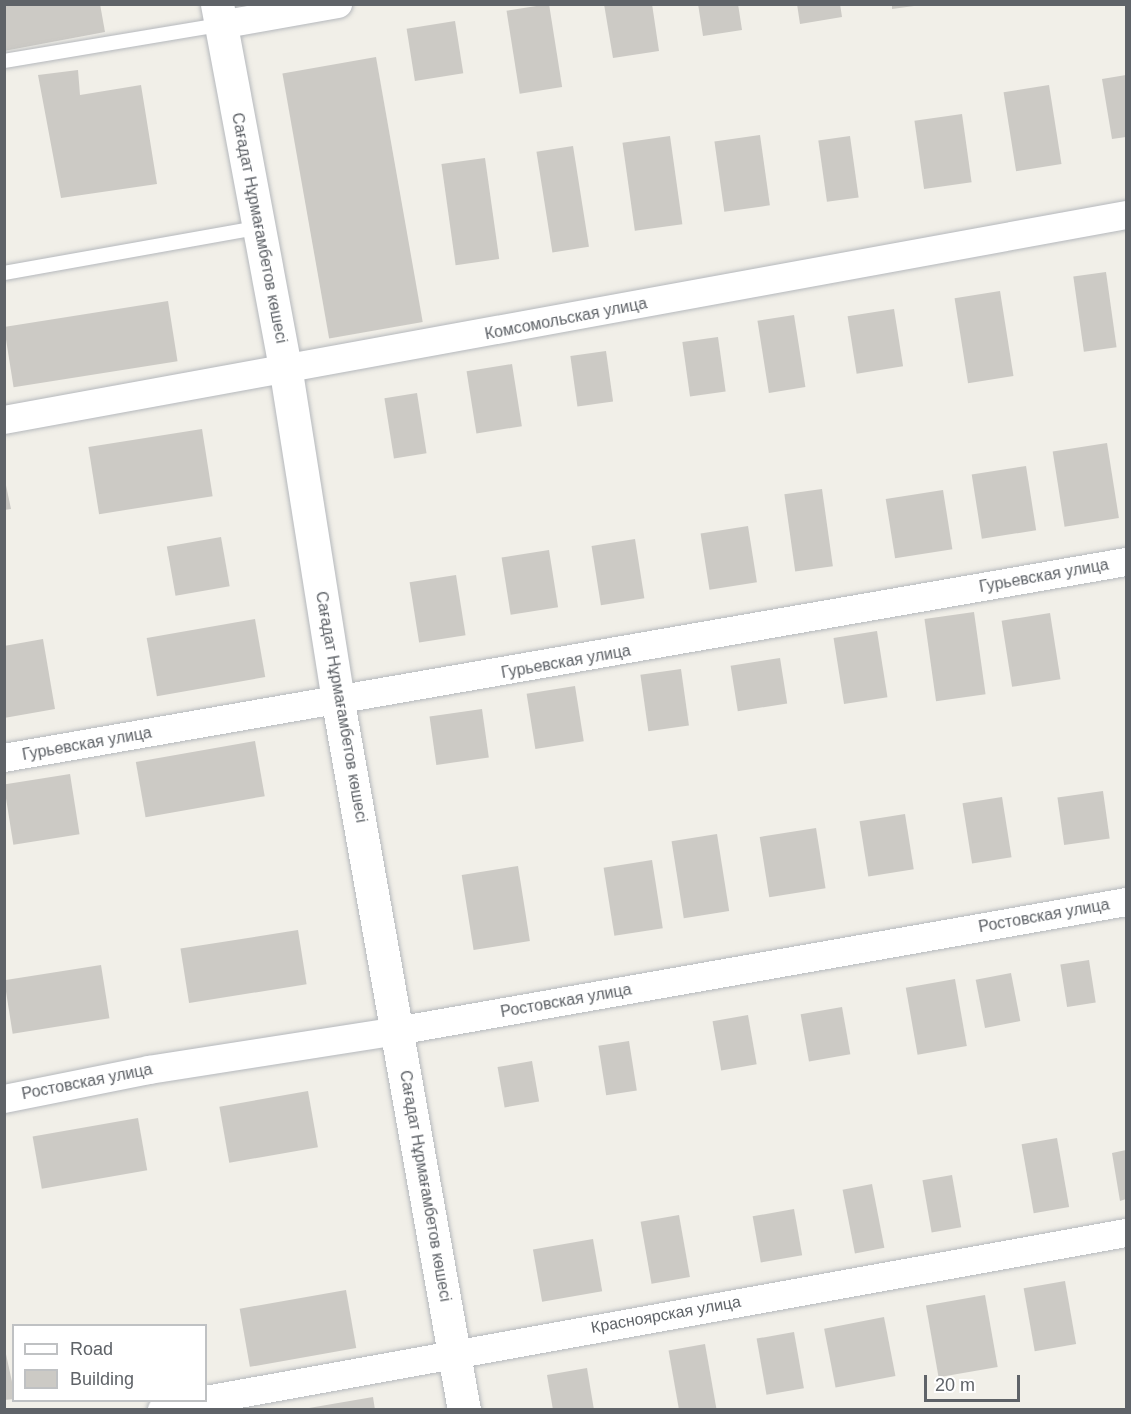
<!DOCTYPE html>
<meta charset="utf-8">
<style>
body{margin:0}
#map{position:relative;width:1131px;height:1414px;overflow:hidden;background:#f1efe8;font-family:Arial,sans-serif}
div>[style]{position:absolute}
[style*='--x']{left:calc(var(--x)*1px);top:calc(var(--y)*1px);width:calc(var(--w)*1px);rotate:calc(var(--a)*1deg)}
.building>*{inset:0;background:#cccac5;transform-origin:0 0}
.roads{filter:drop-shadow(0 0 2px #b5b8bc) drop-shadow(0 0 2px #b5b8bc)}
.lane>*{height:14px;margin:-7px;padding:0 7px;transform-origin:7px;border-radius:7px;background:#fff}
.street>*{height:28px;margin:-14px;padding:0 14px;transform-origin:14px;border-radius:14px;background:#fff}
.secondary>*{height:33px;margin:-16.5px;padding:0 16.5px;transform-origin:16.5px;border-radius:16.5px;background:#fff}
span{translate:-50% -50%;white-space:nowrap;text-align:center;line-height:1.15;-webkit-text-stroke:6px #fff;paint-order:stroke}
.street-label{font-size:16px;color:#5f6368}
.frame{position:absolute;inset:0;border:6px solid #5f6368;pointer-events:none}
.legend{position:absolute;left:12px;top:1324px;width:195px;height:78px;box-sizing:border-box;background:#fff;border:2px solid #bfc1c3;margin:0;padding:8px 10px;list-style:none;font-size:18px;color:#5f6368}
.legend li{display:flex;align-items:center;gap:12px;height:30px}
.legend b{width:30px;border:2px solid #bfc1c3}
.scale{position:absolute;left:924px;top:1375px;width:96px;height:27px;box-sizing:border-box;border:3px solid #5f6368;border-top:0;padding-left:8px;font-size:18px;line-height:21px;white-space:nowrap;color:#5f6368;-webkit-text-stroke:4px #fff;paint-order:stroke}
</style>
<div id="map">
<div class="building">
<div style="clip-path:polygon(4px 4px,100px 4px,105px 32px,4px 51px)"></div>
<div style="left:549px;top:4px;width:84px;height:43px;rotate:81deg"></div>
<div style="clip-path:polygon(604px 4px,652px 4px,659px 51px,613px 58px)"></div>
<div style="clip-path:polygon(698px 4px,738px 4px,742px 30px,703px 36px)"></div>
<div style="clip-path:polygon(797px 4px,840px 4px,842px 17px,800px 24px)"></div>
<div style="clip-path:polygon(892px 4px,914px 4px,914px 6px,892px 9px)"></div>
<div style="left:455px;top:21px;width:53px;height:49px;rotate:81deg"></div>
<div style="left:376px;top:57px;width:269px;height:95px;rotate:80deg"></div>
<div style="clip-path:polygon(78px 70px,80px 95px,141px 85px,157px 184px,61px 198px,38px 75px)"></div>
<div style="clip-path:polygon(1126px 75px,1126px 137px,1112px 139px,1102px 79px)"></div>
<div style="left:1049px;top:85px;width:80px;height:46px;rotate:81deg"></div>
<div style="left:962px;top:114px;width:69px;height:48px;rotate:82deg"></div>
<div style="left:760px;top:135px;width:71px;height:46px;rotate:82deg"></div>
<div style="left:670px;top:136px;width:89px;height:48px;rotate:82deg"></div>
<div style="left:850px;top:136px;width:62px;height:32px;rotate:82deg"></div>
<div style="left:573px;top:146px;width:102px;height:37px;rotate:81deg"></div>
<div style="left:485px;top:158px;width:102px;height:44px;rotate:82deg"></div>
<div style="left:1106px;top:272px;width:76px;height:33px;rotate:82deg"></div>
<div style="left:1000px;top:291px;width:86px;height:46px;rotate:81deg"></div>
<div style="left:168px;top:301px;width:61px;height:166px;rotate:81deg"></div>
<div style="left:894px;top:309px;width:58px;height:47px;rotate:81deg"></div>
<div style="left:794px;top:315px;width:73px;height:37px;rotate:81deg"></div>
<div style="left:718px;top:337px;width:55px;height:36px;rotate:82deg"></div>
<div style="left:606px;top:351px;width:51px;height:36px;rotate:82deg"></div>
<div style="left:512px;top:364px;width:63px;height:46px;rotate:81deg"></div>
<div style="left:417px;top:393px;width:61px;height:33px;rotate:81deg"></div>
<div style="left:202px;top:429px;width:68px;height:115px;rotate:81deg"></div>
<div style="left:1107px;top:443px;width:76px;height:55px;rotate:81deg"></div>
<div style="left:1026px;top:466px;width:65px;height:55px;rotate:81deg"></div>
<div style="clip-path:polygon(4px 476px,11px 509px,4px 510px)"></div>
<div style="left:822px;top:489px;width:78px;height:38px;rotate:82deg"></div>
<div style="left:943px;top:490px;width:60px;height:58px;rotate:81deg"></div>
<div style="left:748px;top:526px;width:57px;height:48px;rotate:81deg"></div>
<div style="left:221px;top:537px;width:50px;height:55px;rotate:80deg"></div>
<div style="left:635px;top:539px;width:60px;height:44px;rotate:81deg"></div>
<div style="left:549px;top:550px;width:58px;height:48px;rotate:81deg"></div>
<div style="left:456px;top:575px;width:61px;height:47px;rotate:81deg"></div>
<div style="left:974px;top:612px;width:83px;height:50px;rotate:82deg"></div>
<div style="left:1050px;top:613px;width:67px;height:49px;rotate:81deg"></div>
<div style="left:255px;top:619px;width:59px;height:110px;rotate:80deg"></div>
<div style="left:877px;top:631px;width:67px;height:44px;rotate:81deg"></div>
<div style="clip-path:polygon(43px 639px,55px 709px,4px 718px,4px 646px)"></div>
<div style="left:780px;top:658px;width:46px;height:50px;rotate:81deg"></div>
<div style="left:681px;top:669px;width:57px;height:41px;rotate:82deg"></div>
<div style="left:575px;top:686px;width:56px;height:49px;rotate:81deg"></div>
<div style="left:482px;top:709px;width:49px;height:53px;rotate:82deg"></div>
<div style="left:255px;top:741px;width:56px;height:121px;rotate:80deg"></div>
<div style="left:70px;top:774px;width:61px;height:67px;rotate:81deg"></div>
<div style="left:1103px;top:791px;width:48px;height:46px;rotate:82deg"></div>
<div style="left:1002px;top:797px;width:61px;height:40px;rotate:81deg"></div>
<div style="left:905px;top:814px;width:56px;height:46px;rotate:81deg"></div>
<div style="left:816px;top:828px;width:61px;height:57px;rotate:81deg"></div>
<div style="left:717px;top:834px;width:78px;height:46px;rotate:81deg"></div>
<div style="left:652px;top:860px;width:69px;height:49px;rotate:81deg"></div>
<div style="left:518px;top:866px;width:76px;height:57px;rotate:81deg"></div>
<div style="left:298px;top:930px;width:55px;height:119px;rotate:81deg"></div>
<div style="left:1089px;top:960px;width:43px;height:29px;rotate:81deg"></div>
<div style="left:101px;top:965px;width:54px;height:98px;rotate:81deg"></div>
<div style="left:1011px;top:973px;width:49px;height:36px;rotate:79deg"></div>
<div style="left:955px;top:979px;width:68px;height:50px;rotate:80deg"></div>
<div style="left:842px;top:1007px;width:48px;height:42px;rotate:80deg"></div>
<div style="left:748px;top:1015px;width:50px;height:36px;rotate:80deg"></div>
<div style="left:629px;top:1041px;width:50px;height:31px;rotate:81deg"></div>
<div style="left:532px;top:1061px;width:41px;height:35px;rotate:80deg"></div>
<div style="left:308px;top:1091px;width:57px;height:90px;rotate:80deg"></div>
<div style="left:138px;top:1118px;width:53px;height:107px;rotate:80deg"></div>
<div style="left:1057px;top:1138px;width:70px;height:36px;rotate:80deg"></div>
<div style="clip-path:polygon(1126px 1150px,1126px 1199px,1120px 1201px,1112px 1153px)"></div>
<div style="left:952px;top:1175px;width:53px;height:30px;rotate:80deg"></div>
<div style="left:872px;top:1184px;width:65px;height:30px;rotate:79deg"></div>
<div style="left:794px;top:1209px;width:47px;height:42px;rotate:80deg"></div>
<div style="left:679px;top:1215px;width:63px;height:39px;rotate:80deg"></div>
<div style="left:593px;top:1239px;width:53px;height:61px;rotate:80deg"></div>
<div style="left:1065px;top:1281px;width:64px;height:42px;rotate:80deg"></div>
<div style="left:346px;top:1290px;width:59px;height:108px;rotate:80deg"></div>
<div style="left:985px;top:1295px;width:73px;height:60px;rotate:80deg"></div>
<div style="left:884px;top:1317px;width:60px;height:61px;rotate:79deg"></div>
<div style="left:794px;top:1332px;width:57px;height:38px;rotate:80deg"></div>
<div style="left:705px;top:1344px;width:67px;height:37px;rotate:80deg"></div>
<div style="clip-path:polygon(4px 1345px,14px 1391px,14px 1399px,4px 1400px)"></div>
<div style="clip-path:polygon(587px 1368px,594px 1410px,553px 1410px,547px 1375px)"></div>
<div style="clip-path:polygon(373px 1397px,375px 1410px,309px 1410px,309px 1408px)"></div>
</div>
<div class="roads">
<div class="lane">
<div style="--x:4;--y:61;--w:219;--a:-9.5"></div>
<div style="--x:4;--y:273;--w:257;--a:-10.1"></div>
</div>
<div class="street">
<div style="--x:220;--y:25;--w:120;--a:-10.1"></div>
<div style="--x:4;--y:420;--w:1141;--a:-10.35"></div>
<div style="--x:4;--y:758;--w:1139;--a:-9.91"></div>
<div style="--x:4;--y:1099;--w:148;--a:-11.3"></div>
<div style="--x:149;--y:1070;--w:251;--a:-8.9"></div>
<div style="--x:397;--y:1031;--w:740;--a:-10.03"></div>
<div style="--x:206;--y:1400;--w:935;--a:-10.29"></div>
<div style="--x:162;--y:1410;--w:44;--a:-13.1"></div>
</div>
<div class="secondary">
<div style="--x:217;--y:4;--w:374;--a:79.4"></div>
<div style="--x:286;--y:372;--w:334;--a:81"></div>
<div style="--x:338;--y:702;--w:719;--a:79.91"></div>
</div>
</div>
<div class="street-label">
<span style="left:259px;top:228px;rotate:79deg">Сағадат Нұрмағамбетов көшесі</span>
<span style="left:566px;top:319px;rotate:-11deg">Комсомольская улица</span>
<span style="left:1044px;top:576px;rotate:-10deg">Гурьевская улица</span>
<span style="left:566px;top:662px;rotate:-10deg">Гурьевская улица</span>
<span style="left:341px;top:707px;rotate:80deg">Сағадат Нұрмағамбетов көшесі</span>
<span style="left:87px;top:744px;rotate:-10deg">Гурьевская улица</span>
<span style="left:1044px;top:916px;rotate:-10deg">Ростовская улица</span>
<span style="left:566px;top:1001px;rotate:-10deg">Ростовская улица</span>
<span style="left:87px;top:1082px;rotate:-11deg">Ростовская улица</span>
<span style="left:425px;top:1186px;rotate:80deg">Сағадат Нұрмағамбетов көшесі</span>
<span style="left:666px;top:1315px;rotate:-10deg">Красноярская улица</span>
</div>
<div class="frame"></div>
<ul class="legend">
<li><b style="height:8px;background:#fff"></b>Road</li>
<li><b style="height:16px;background:#cccac5"></b>Building</li>
</ul>
<div class="scale">20 m</div>
</div>
